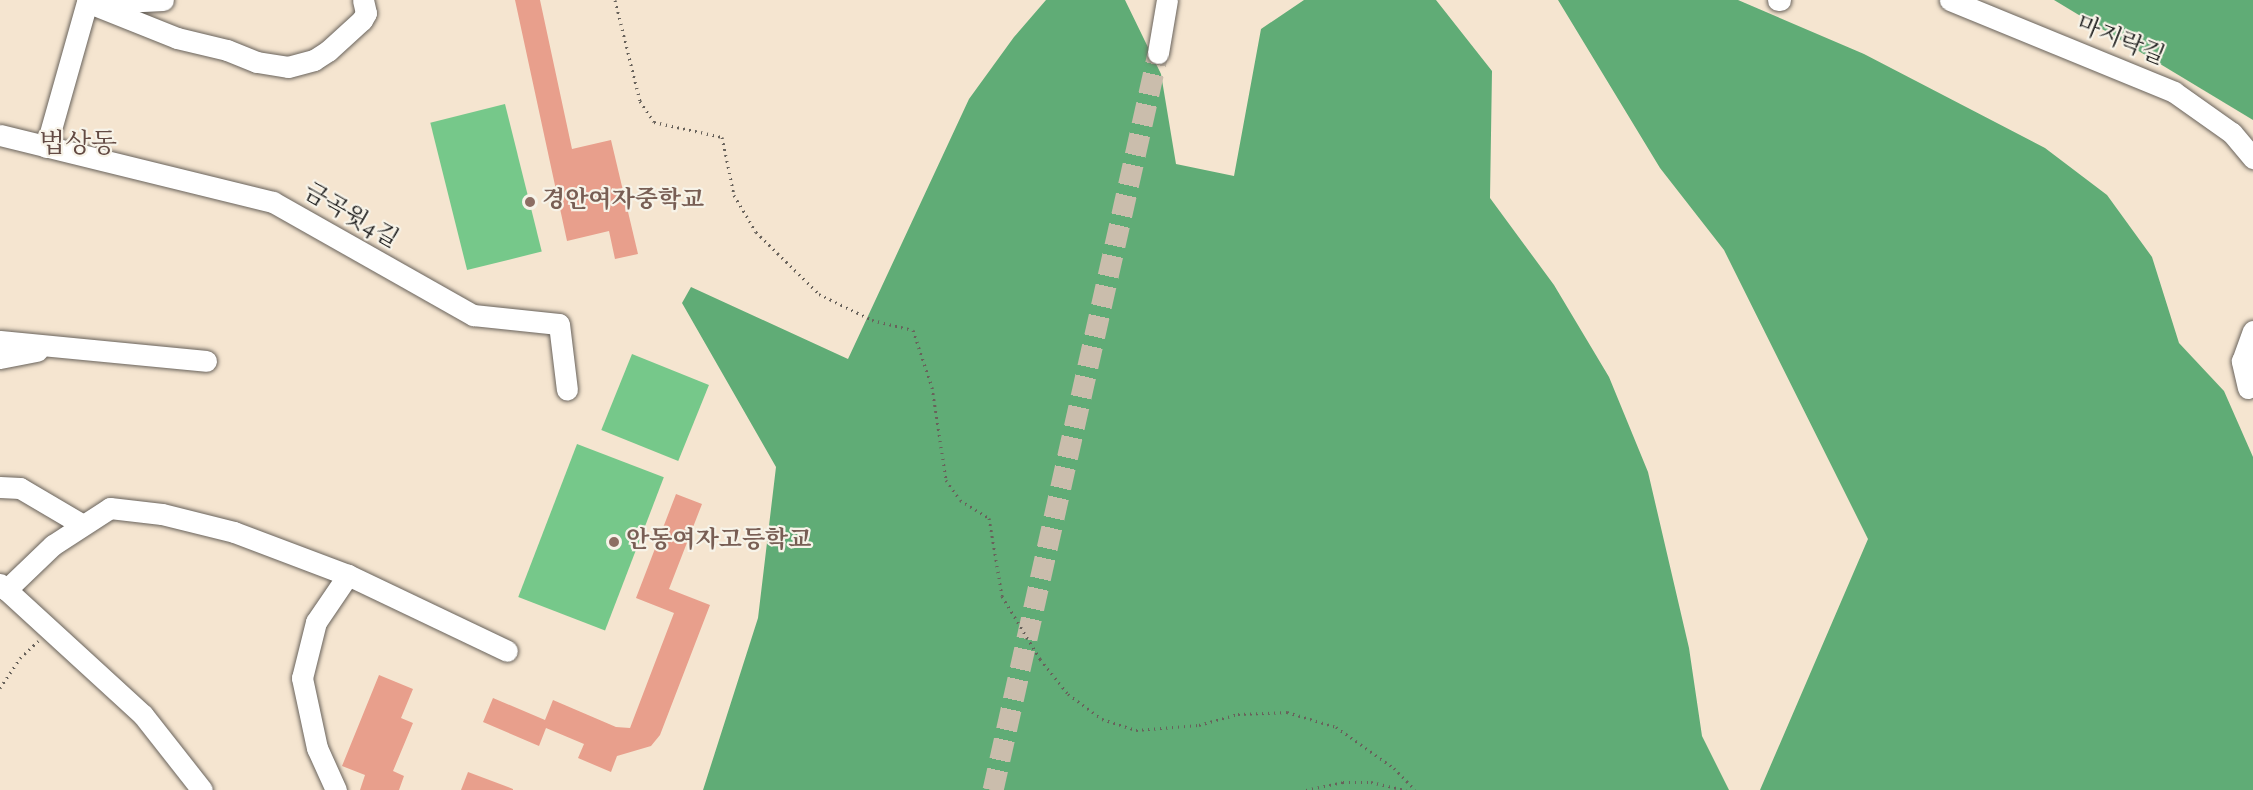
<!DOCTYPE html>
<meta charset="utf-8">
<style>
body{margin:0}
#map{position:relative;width:2253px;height:790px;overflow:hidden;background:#f5e5d0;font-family:"Sorts Mill Goudy","Noto Serif KR",serif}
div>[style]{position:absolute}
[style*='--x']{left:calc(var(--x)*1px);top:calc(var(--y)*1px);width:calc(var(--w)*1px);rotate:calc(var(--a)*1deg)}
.green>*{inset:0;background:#76c88a;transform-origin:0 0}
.forest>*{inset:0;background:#60ac76}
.building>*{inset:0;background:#e89f8c}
.minor-tunnel>*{height:21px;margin-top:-10.5px;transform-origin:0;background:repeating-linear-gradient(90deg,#cabdac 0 21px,transparent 0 31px)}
.path>*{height:3px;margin-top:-1.5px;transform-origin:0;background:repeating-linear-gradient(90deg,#68625b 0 1.5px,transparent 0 6px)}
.roads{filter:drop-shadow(0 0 2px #68625b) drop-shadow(0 0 2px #68625b)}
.minor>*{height:21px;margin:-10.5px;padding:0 10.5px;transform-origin:10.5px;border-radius:10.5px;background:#fff}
.dots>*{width:16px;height:16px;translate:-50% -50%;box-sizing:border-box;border:3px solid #f7f3e8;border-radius:50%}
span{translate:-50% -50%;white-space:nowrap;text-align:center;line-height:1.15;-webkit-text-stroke:4.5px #f7f3e8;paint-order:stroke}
.street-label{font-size:24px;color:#1c1c1c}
.education-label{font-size:24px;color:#785e54;font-weight:700}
.left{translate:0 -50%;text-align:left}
.quarter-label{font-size:27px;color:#634a43}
</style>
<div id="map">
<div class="green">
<div style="left:505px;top:104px;width:152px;height:77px;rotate:76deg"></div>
<div style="left:632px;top:354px;width:83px;height:82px;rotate:22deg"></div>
<div style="left:577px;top:444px;width:93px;height:164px;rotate:21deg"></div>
</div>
<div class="forest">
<div style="clip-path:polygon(1046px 0,1125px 0,1161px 74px,1176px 164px,1234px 176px,1261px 29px,1304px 0,1436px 0,1492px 71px,1490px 198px,1554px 285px,1609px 377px,1648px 472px,1689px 648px,1702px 736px,1729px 790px,703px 790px,758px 618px,776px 467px,682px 303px,691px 287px,848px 359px,969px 99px,1014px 37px)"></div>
<div style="clip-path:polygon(1558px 0,1738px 0,1864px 54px,2045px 148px,2107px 195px,2152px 257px,2179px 343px,2224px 391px,2253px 457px,2253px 790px,1760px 790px,1868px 539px,1724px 250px,1660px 168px)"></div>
<div style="clip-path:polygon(2054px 0,2253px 0,2253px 120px)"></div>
</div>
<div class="building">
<div style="clip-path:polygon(515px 0,540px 0,572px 149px,611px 140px,638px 254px,615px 259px,609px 231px,567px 241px)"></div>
<div style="clip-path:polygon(676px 494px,702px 504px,669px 589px,710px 605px,660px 735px,651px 746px,617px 756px,611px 772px,578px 758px,584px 744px,546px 728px,539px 746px,483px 722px,493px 698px,545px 720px,553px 700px,616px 727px,630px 728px,674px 613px,636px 598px)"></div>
<div style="clip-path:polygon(379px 675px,413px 689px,401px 718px,413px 723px,393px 771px,404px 776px,399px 790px,360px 790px,365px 775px,342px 766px)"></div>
<div style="clip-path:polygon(468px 772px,513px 789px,513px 790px,461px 790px)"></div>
</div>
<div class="minor-tunnel">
<div style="--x:993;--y:790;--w:755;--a:-77.38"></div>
</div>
<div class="path">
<div style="--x:615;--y:0;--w:104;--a:76.1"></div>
<div style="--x:640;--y:101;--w:25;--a:56"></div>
<div style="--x:654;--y:122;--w:70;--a:12.4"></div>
<div style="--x:722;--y:137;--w:59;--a:78.3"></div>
<div style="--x:734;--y:195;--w:43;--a:59.3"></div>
<div style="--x:756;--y:232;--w:88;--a:44.5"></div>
<div style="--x:819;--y:294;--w:59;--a:26.1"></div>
<div style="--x:872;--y:320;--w:42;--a:13.7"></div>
<div style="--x:913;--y:330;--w:60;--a:71.6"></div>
<div style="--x:932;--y:387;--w:94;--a:81.4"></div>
<div style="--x:946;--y:480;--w:24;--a:55"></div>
<div style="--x:960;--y:500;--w:34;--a:32"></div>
<div style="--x:989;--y:518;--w:79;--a:80.5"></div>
<div style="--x:1002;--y:596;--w:74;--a:58.9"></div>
<div style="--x:1040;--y:659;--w:45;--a:51.3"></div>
<div style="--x:1068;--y:694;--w:42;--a:36.3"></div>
<div style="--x:1102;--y:719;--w:36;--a:18"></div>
<div style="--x:1136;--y:730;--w:63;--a:-4.5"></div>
<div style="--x:1199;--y:725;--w:41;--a:-15.8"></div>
<div style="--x:1238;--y:714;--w:49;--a:-2.3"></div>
<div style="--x:1287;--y:712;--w:51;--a:17"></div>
<div style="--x:1336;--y:727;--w:71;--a:35.3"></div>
<div style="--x:1394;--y:768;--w:30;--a:46"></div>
<div style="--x:0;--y:688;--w:36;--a:-56"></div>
<div style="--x:20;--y:658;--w:25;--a:-43"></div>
<div style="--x:1306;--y:790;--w:38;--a:-12"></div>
<div style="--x:1343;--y:782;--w:28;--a:0"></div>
<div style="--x:1371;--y:782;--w:36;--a:13"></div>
</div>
<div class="roads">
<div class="minor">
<div style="--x:1778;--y:0;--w:2;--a:0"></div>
<div style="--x:1950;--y:0;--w:242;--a:22.3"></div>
<div style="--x:2174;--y:92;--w:71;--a:35.3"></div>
<div style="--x:2232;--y:133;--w:33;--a:50"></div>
<div style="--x:101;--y:3;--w:62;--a:-2.8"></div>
<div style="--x:1158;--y:53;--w:54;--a:-80.4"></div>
<div style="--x:0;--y:135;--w:281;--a:13.8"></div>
<div style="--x:273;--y:202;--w:230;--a:29.5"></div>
<div style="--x:473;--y:315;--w:86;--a:6"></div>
<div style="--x:559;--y:324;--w:66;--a:83.1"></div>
<div style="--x:46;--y:147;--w:151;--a:-74.2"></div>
<div style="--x:87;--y:2;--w:97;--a:21.8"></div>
<div style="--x:177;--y:38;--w:51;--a:13.5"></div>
<div style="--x:227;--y:50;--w:32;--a:22"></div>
<div style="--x:257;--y:62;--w:31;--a:9"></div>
<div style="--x:288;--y:67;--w:27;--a:-15"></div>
<div style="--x:314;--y:60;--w:17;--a:-33"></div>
<div style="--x:328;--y:51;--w:46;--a:-42.4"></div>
<div style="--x:362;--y:20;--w:8;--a:-60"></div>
<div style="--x:366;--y:13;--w:13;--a:-103"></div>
<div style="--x:0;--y:341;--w:207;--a:5.5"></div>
<div style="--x:0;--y:358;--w:38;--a:-11"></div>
<div style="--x:2248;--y:388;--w:28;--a:-103"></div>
<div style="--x:2242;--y:361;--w:32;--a:-70"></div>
<div style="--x:0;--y:487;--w:20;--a:3"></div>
<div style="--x:20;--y:488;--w:71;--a:30.5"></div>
<div style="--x:0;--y:584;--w:194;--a:42.5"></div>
<div style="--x:143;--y:715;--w:95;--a:51.8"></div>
<div style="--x:6;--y:590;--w:65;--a:-43.8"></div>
<div style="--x:53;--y:545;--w:68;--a:-33"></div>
<div style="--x:110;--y:508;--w:52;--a:6.6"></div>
<div style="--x:162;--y:514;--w:74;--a:14"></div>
<div style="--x:234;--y:532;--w:122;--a:20.7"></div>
<div style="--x:348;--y:575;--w:176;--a:25.5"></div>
<div style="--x:336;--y:790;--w:46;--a:-114.3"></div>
<div style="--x:317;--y:748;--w:72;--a:-102.1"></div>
<div style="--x:302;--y:678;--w:58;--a:-76"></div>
<div style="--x:316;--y:622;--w:57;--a:-55.8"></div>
</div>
</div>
<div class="dots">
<div style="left:530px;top:202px;background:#8d6e63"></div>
<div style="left:614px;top:542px;background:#8d6e63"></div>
</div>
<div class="street-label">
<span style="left:2120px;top:42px;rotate:22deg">마지락길</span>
<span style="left:350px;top:217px;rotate:30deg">금곡윗4길</span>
</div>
<div class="education-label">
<span class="left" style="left:542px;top:202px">경안여자중학교</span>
<span class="left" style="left:626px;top:542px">안동여자고등학교</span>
</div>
<div class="quarter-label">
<span style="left:78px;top:146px">법상동</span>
</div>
</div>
